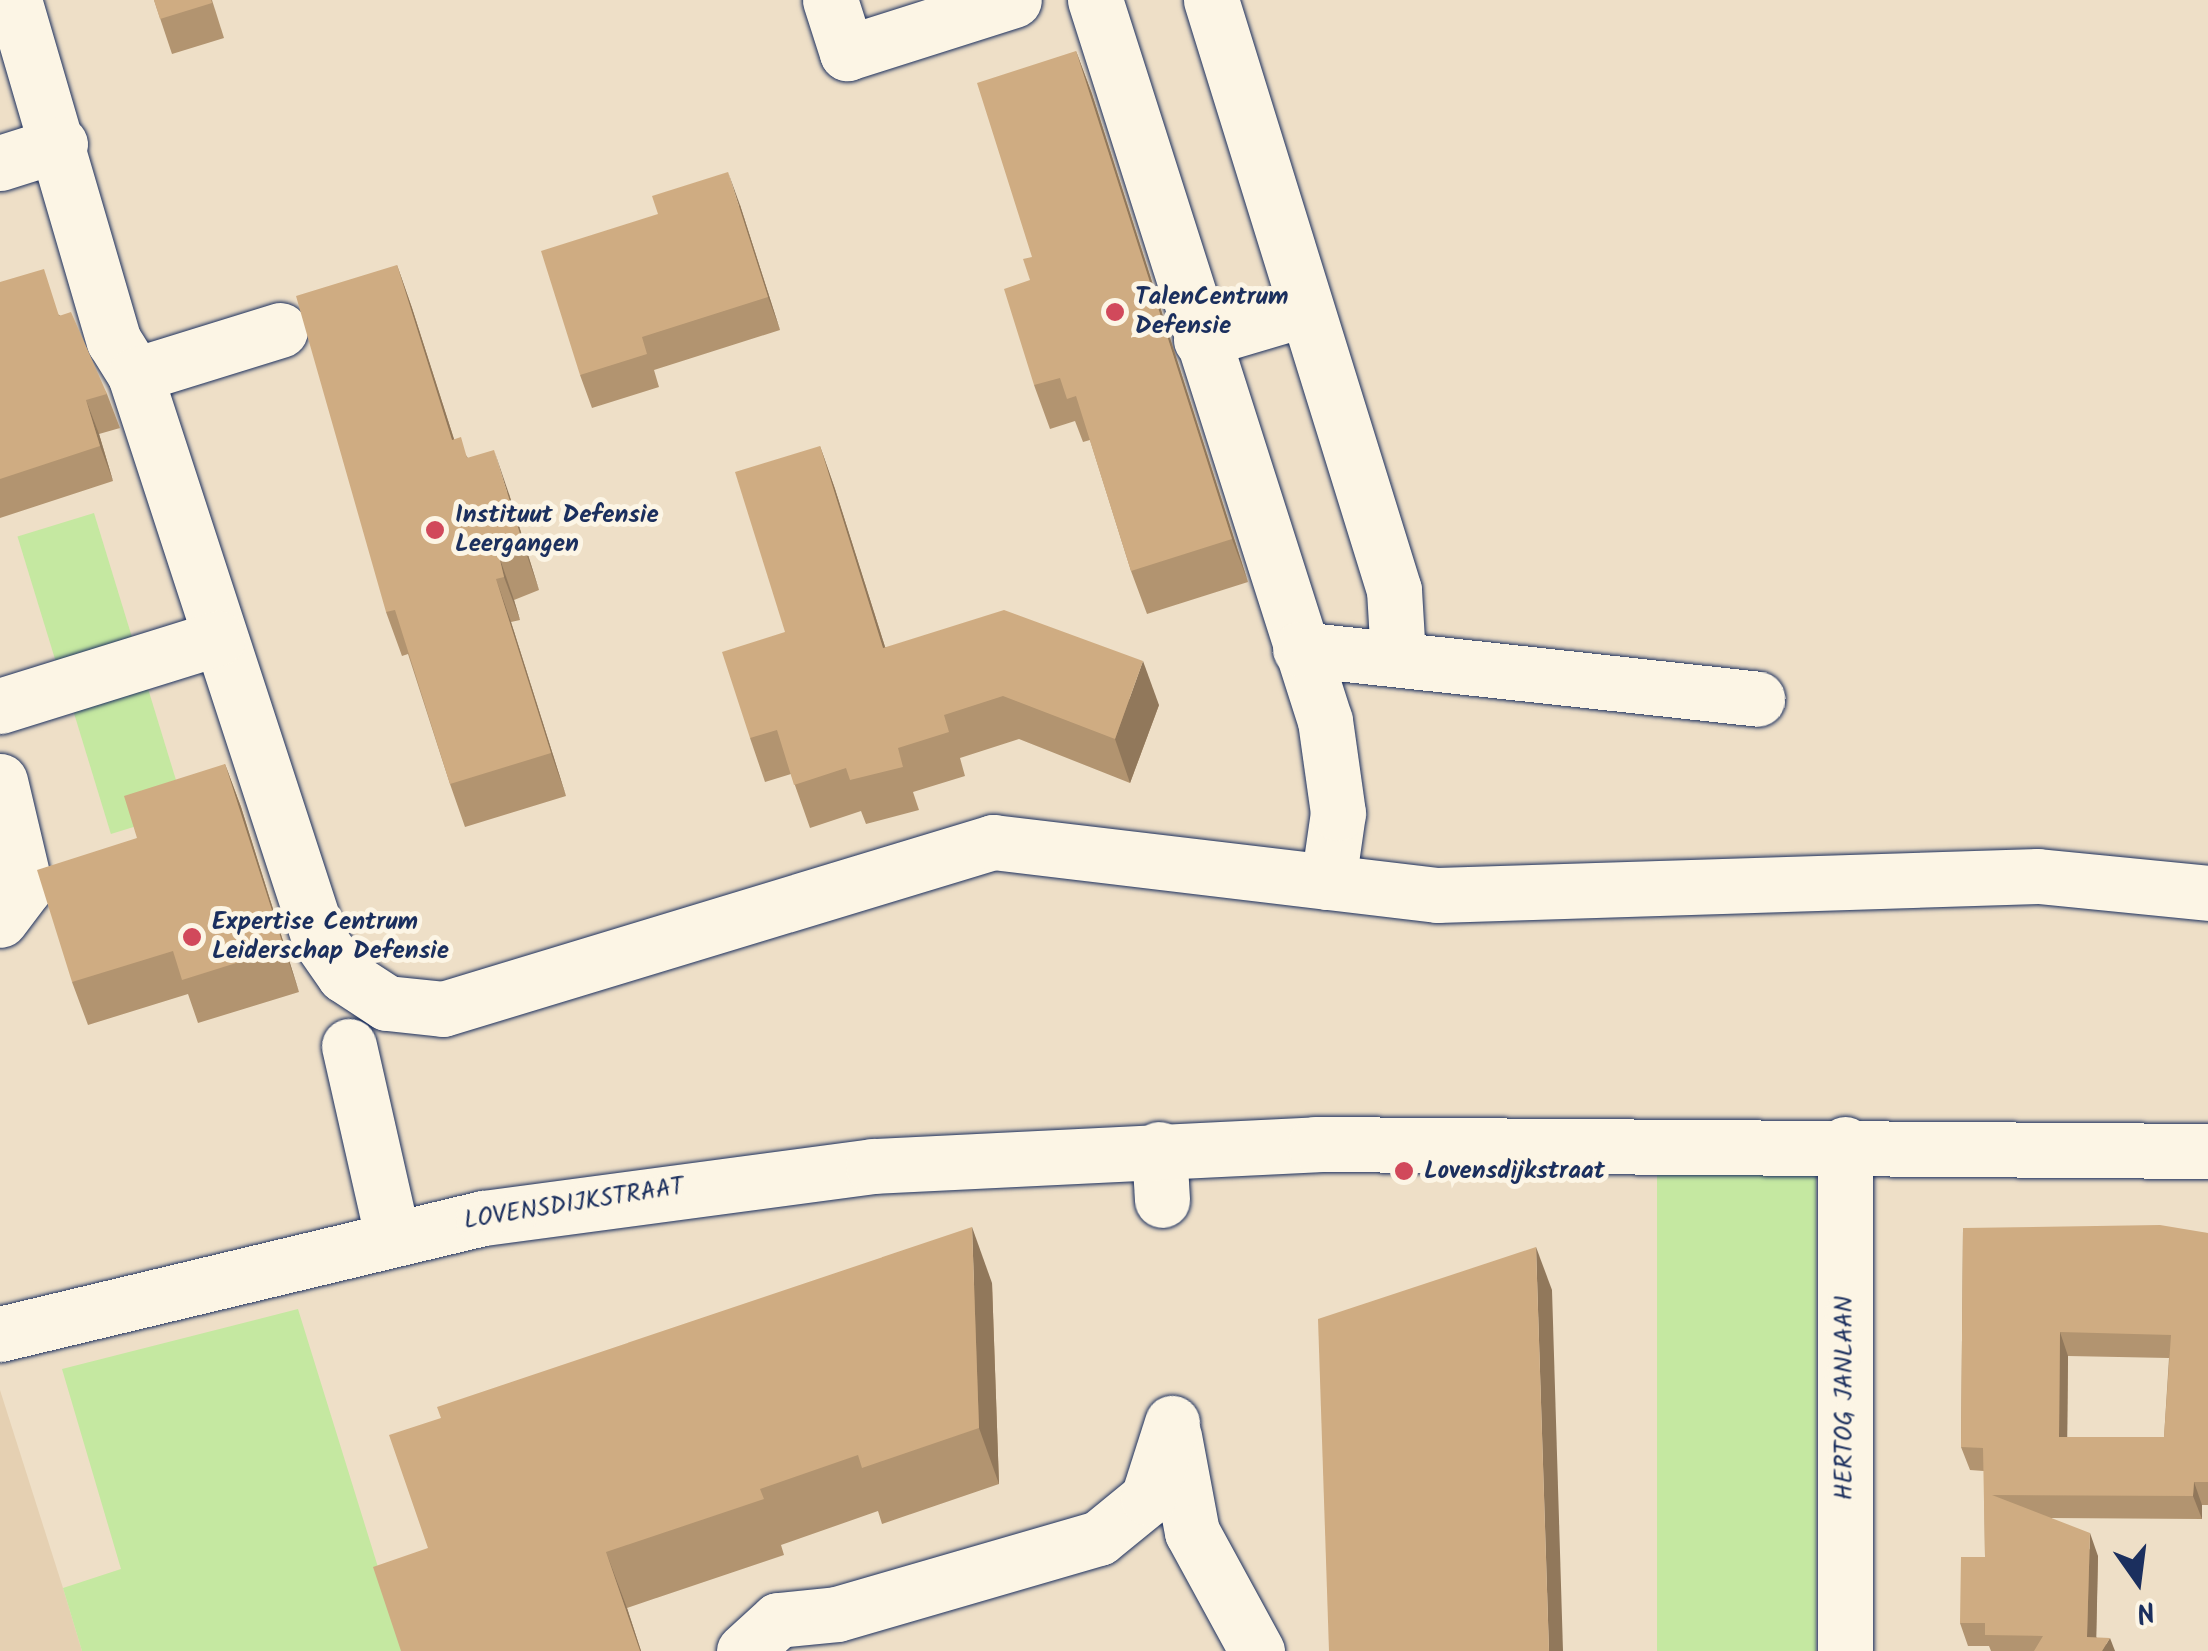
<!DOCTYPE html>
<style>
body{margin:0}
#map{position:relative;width:2208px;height:1651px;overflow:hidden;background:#eedfc7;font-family:Kalam,sans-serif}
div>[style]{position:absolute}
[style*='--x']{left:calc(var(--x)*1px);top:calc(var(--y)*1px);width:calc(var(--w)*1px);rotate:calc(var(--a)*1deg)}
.built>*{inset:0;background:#e5d0b2}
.green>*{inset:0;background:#c5e8a1;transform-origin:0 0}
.roads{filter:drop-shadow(0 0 2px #1b2f5e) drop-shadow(0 0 2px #1b2f5e)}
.minor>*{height:55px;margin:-27.5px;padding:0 27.5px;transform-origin:27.5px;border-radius:27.5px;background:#fcf5e5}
.wall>*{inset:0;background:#b29470}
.shaded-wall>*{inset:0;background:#91785b}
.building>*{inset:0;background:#cfac82}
.dots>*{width:28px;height:28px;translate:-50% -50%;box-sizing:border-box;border:5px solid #fcf5e5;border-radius:50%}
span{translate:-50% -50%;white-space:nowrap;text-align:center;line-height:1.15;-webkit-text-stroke:10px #fcf5e5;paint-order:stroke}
.poi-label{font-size:25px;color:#1b2f5e;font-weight:700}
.left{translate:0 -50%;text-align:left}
.street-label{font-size:25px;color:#1b2f5e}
.north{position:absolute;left:2088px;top:1531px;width:100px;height:100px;-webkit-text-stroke:8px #fcf5e5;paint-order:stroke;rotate:166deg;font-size:28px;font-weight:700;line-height:40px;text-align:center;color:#1b2f5e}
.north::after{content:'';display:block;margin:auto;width:35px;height:45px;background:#1b2f5e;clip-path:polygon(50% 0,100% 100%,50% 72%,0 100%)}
</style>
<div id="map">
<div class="built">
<div style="clip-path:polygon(0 1390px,63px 1588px,82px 1651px,0 1651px)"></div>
</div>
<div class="green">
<div style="left:94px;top:513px;width:136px;height:80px;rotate:73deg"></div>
<div style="left:146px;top:682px;width:135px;height:78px;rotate:73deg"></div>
<div style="left:1657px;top:1175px;width:159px;height:476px"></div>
<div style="clip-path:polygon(298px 1309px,404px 1651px,82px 1651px,63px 1588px,121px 1569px,62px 1369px)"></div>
</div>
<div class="roads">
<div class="minor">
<div style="--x:14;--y:0;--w:355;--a:73.7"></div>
<div style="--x:114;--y:341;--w:40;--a:58"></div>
<div style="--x:135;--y:375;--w:593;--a:71.93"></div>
<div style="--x:319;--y:939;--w:44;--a:55.2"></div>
<div style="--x:344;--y:975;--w:51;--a:33.1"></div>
<div style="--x:387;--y:1003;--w:56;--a:6.1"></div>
<div style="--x:443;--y:1009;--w:575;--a:-16.89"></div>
<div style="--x:993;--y:842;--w:337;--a:6.8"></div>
<div style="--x:1328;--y:882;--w:70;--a:-81.8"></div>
<div style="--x:1338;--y:813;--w:93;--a:-98"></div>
<div style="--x:1325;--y:721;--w:757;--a:-107.69"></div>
<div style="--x:830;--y:0;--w:56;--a:72.2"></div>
<div style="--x:847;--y:53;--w:175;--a:-17.6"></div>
<div style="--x:1211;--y:0;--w:618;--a:72.77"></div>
<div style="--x:1394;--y:590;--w:68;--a:86.6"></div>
<div style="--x:0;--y:163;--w:63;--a:-17.6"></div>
<div style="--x:1201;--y:340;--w:109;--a:-16.6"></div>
<div style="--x:135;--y:375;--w:152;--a:-17.2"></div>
<div style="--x:1300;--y:649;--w:460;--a:6.2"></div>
<div style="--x:0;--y:706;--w:228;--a:-17.3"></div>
<div style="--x:0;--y:781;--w:109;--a:76.7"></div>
<div style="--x:25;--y:887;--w:41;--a:127.1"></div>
<div style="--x:1328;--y:882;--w:110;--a:6.8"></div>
<div style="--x:1437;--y:895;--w:601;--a:-1.81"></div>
<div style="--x:2038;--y:876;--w:171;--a:5.7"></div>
<div style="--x:349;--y:1046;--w:195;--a:77.2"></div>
<div style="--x:1159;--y:1149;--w:51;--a:86.6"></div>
<div style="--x:0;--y:1334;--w:497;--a:-13.5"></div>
<div style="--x:483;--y:1218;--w:393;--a:-7.6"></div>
<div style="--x:873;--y:1166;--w:443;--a:-2.8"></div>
<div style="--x:1315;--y:1144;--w:893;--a:0.45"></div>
<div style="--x:1174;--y:1436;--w:98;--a:79.4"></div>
<div style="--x:1192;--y:1532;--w:136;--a:61.4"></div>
<div style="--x:744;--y:1651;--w:46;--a:-42.4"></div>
<div style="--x:778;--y:1620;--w:59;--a:-5.8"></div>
<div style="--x:837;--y:1614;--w:273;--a:-16.2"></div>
<div style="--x:1099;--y:1538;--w:63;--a:-39.2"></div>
<div style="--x:1148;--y:1498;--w:79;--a:-72.3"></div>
<div style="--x:1845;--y:1651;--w:507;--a:-90"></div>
</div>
</div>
<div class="wall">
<div style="clip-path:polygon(154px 0,212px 0,224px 38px,172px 54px)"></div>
<div style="clip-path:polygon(1076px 51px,1092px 94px,1248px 582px,1147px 614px,1131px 571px,1090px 440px,1083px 442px,1075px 421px,1050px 429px,1034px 385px,1032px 257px)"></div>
<div style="clip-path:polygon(740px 205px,780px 330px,654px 370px,659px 387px,592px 408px,580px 375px)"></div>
<div style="clip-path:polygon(397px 265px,412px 308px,454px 439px,468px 458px,509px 494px,539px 590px,514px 600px,520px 620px,511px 622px,566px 796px,465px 827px,450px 784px,408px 654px,402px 656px,386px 612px)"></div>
<div style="clip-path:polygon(0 282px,61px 316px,107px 394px,120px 428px,99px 434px,113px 481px,0 518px)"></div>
<div style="clip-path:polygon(820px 446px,835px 489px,885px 647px,1159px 705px,1130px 783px,1019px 739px,960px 758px,965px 776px,913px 792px,919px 810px,866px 824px,861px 811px,810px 828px,791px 774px,765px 782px,750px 738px,785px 632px)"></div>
<div style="clip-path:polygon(225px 764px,241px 807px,299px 992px,198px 1023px,188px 994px,88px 1025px,72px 982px,137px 838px)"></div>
<div style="clip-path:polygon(evenodd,1963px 1228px,2208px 1233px,2208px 1505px,2202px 1505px,2202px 1519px,2051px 1518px,2098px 1556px,2096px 1637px,2115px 1651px,1991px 1651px,1989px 1646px,1968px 1646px,1960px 1623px,1985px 1557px,1984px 1471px,1970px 1470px,1961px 1447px,1963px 1228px,2068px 1356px,2169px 1358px,2164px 1437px,2067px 1437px,2068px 1356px)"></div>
<div style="clip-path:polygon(992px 1283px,999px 1484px,882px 1524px,878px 1511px,781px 1545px,784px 1555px,627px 1608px,641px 1651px,401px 1651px,428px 1548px,441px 1418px)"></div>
</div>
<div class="shaded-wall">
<div style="clip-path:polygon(1076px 51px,1092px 94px,1248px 582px,1232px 539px)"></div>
<div style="clip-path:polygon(728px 172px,740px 205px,780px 330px,768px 297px)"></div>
<div style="clip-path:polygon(397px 265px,412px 308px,468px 483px,452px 440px)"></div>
<div style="clip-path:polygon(86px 400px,99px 434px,113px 481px,100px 446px)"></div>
<div style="clip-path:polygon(820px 446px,835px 489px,899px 691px,883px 648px)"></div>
<div style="clip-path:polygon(494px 450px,509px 494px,539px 590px,524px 547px)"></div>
<div style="clip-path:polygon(499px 556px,514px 600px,520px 620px,504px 577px)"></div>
<div style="clip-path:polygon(496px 579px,511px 622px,566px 796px,551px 753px)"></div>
<div style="clip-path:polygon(1143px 661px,1159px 705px,1130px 783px,1115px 739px)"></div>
<div style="clip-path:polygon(225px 764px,241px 807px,299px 992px,284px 948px)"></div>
<div style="clip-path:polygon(972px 1227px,992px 1283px,999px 1484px,979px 1428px)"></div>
<div style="clip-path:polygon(1536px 1247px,1552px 1290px,1563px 1651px,1549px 1651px)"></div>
<div style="clip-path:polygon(2060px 1332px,2068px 1356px,2067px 1460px,2059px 1437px)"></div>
<div style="clip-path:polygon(2194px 1482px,2202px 1505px,2202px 1519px,2193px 1496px)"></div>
<div style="clip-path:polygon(2090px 1533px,2098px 1556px,2096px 1651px,2087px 1637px)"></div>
<div style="clip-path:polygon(606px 1552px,627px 1608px,641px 1651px,640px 1651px)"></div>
<div style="clip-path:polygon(2110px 1638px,2115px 1651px,2102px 1651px)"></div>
</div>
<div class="building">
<div style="clip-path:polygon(154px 0,211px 0,212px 3px,160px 19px)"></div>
<div style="clip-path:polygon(1076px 51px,1232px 539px,1131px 571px,1076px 396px,1067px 399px,1060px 378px,1034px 385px,1004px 289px,1030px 280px,1023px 259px,1032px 257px,977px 83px)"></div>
<div style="clip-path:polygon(728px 172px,768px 297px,642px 337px,647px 354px,580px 375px,541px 251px,658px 214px,652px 196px)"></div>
<div style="clip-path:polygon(397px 265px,452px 440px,461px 437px,467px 458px,494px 450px,524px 547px,499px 556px,504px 577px,496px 579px,551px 753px,450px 784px,395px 610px,386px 612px,296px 296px)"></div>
<div style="clip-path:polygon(44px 269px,59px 316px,71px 312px,107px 394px,86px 400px,100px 446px,0 479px,0 282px)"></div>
<div style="clip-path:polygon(820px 446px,883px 648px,1004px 610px,1143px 661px,1115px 739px,1003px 696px,944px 715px,949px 732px,898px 748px,903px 767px,850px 780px,846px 768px,794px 785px,777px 730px,750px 738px,722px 652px,785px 632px,735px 472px)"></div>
<div style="clip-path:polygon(225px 764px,284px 948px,182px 980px,173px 951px,72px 982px,37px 870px,137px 838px,124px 796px)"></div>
<div style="clip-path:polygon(evenodd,2160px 1225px,2208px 1233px,2208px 1482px,2194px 1482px,2193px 1496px,1992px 1495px,2090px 1533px,2087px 1637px,2110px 1638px,2102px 1651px,2034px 1651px,2043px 1636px,1985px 1635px,1985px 1623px,1960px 1623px,1961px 1557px,1985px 1557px,1983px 1448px,1961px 1447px,1963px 1228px,2160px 1225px,2060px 1332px,2171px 1335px,2164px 1437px,2059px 1437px,2060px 1332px)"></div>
<div style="clip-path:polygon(972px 1227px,979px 1428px,862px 1468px,858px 1455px,760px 1489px,764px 1499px,606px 1552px,640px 1651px,401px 1651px,373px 1567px,428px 1548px,389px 1435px,441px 1418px,437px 1407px)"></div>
<div style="clip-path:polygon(1536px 1247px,1549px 1651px,1329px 1651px,1318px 1319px)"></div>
</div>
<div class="dots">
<div style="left:1115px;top:312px;background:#d1495b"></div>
<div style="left:435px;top:530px;background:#d1495b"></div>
<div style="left:192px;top:937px;background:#d1495b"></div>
<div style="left:1404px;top:1171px;background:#d1495b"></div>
</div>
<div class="poi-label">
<span class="left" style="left:1135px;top:312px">TalenCentrum<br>Defensie</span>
<span class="left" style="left:455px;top:530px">Instituut Defensie<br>Leergangen</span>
<span class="left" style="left:212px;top:937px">Expertise Centrum<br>Leiderschap Defensie</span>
<span class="left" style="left:1424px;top:1171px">Lovensdijkstraat</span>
</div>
<div class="street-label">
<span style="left:574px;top:1204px;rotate:-9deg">LOVENSDIJKSTRAAT</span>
<span style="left:1845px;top:1398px;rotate:-90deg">HERTOG JANLAAN</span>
</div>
<div class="north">N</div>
</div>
